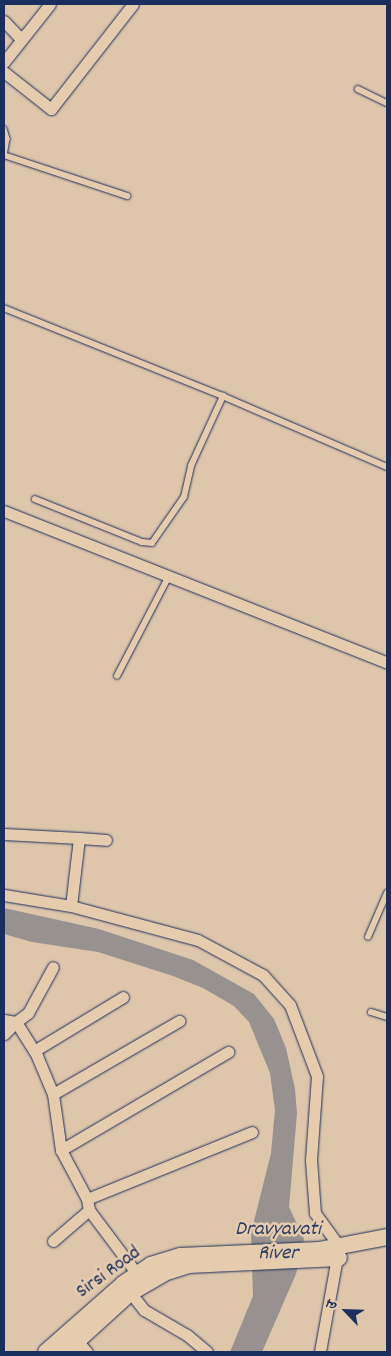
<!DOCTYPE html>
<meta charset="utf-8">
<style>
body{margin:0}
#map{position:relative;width:391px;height:1356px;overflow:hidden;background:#ddc6aa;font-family:Dekko,"Playpen Sans Deva",sans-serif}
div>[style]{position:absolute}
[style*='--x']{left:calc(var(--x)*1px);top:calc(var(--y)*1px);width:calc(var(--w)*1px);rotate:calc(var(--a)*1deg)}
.water>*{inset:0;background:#97918f}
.roads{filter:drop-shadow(0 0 1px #1b2f5e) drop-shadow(0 0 1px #1b2f5e)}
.lane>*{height:5.5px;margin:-2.75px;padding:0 2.75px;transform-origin:2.75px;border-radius:2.75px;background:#e5ccad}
.street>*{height:11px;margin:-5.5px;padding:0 5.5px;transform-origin:5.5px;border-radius:5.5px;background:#e5ccad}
.secondary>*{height:16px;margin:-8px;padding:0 8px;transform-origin:8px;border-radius:8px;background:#e5ccad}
span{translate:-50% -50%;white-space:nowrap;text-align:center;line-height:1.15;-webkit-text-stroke:5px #e5ccad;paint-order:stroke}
.street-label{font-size:20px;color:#1b2f5e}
.water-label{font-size:21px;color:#2e3e65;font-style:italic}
.frame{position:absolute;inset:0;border:5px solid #1b2f5e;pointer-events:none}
.north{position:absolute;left:321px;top:1286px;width:50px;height:50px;-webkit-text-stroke:4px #e5ccad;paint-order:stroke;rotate:294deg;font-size:14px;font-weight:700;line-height:20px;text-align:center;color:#1b2f5e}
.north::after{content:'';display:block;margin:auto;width:18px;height:22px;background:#1b2f5e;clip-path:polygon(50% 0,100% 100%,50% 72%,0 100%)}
</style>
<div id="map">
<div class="water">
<div style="clip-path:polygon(4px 908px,99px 929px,193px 960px,254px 994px,274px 1019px,286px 1048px,295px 1089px,297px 1113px,289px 1207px,304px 1239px,296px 1274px,262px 1352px,230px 1352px,253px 1296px,251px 1233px,271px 1153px,275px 1110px,270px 1073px,249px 1022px,234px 1006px,203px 988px,173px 976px,98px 952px,32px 942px,4px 934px)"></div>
</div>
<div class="roads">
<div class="lane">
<div style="--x:358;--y:89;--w:32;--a:26"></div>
<div style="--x:4;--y:129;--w:10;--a:73"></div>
<div style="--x:7;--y:139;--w:17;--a:100"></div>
<div style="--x:4;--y:155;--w:130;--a:18.4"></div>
<div style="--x:4;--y:308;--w:236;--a:21.9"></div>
<div style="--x:223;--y:396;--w:179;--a:23.4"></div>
<div style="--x:35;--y:499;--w:115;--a:21.9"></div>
<div style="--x:142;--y:542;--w:10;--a:6"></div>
<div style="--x:152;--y:543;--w:56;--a:-55.2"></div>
<div style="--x:184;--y:497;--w:32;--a:-77"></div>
<div style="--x:191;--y:466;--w:77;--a:-65.4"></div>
<div style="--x:117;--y:676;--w:113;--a:-62.5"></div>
<div style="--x:368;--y:937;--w:48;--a:-66.6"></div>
<div style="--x:371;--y:1012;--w:17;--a:17"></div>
</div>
<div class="street">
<div style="--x:4;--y:21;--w:23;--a:47"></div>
<div style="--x:20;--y:38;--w:7;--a:-34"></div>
<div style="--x:4;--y:62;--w:74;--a:-51.6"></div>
<div style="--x:4;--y:72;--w:60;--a:38.2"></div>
<div style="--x:51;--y:109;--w:133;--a:-52"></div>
<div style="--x:4;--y:511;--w:412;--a:21.6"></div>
<div style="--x:4;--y:834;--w:75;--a:3.1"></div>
<div style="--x:79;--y:838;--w:68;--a:96.7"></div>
<div style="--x:79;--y:838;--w:27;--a:4"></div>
<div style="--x:4;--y:895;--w:68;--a:9.3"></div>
<div style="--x:71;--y:906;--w:131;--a:15"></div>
<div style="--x:198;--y:940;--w:74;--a:28.3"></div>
<div style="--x:263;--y:975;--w:40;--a:48"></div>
<div style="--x:290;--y:1005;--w:76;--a:69.2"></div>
<div style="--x:317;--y:1076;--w:84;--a:94.1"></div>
<div style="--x:311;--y:1160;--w:53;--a:85.7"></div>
<div style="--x:315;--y:1213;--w:41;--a:54"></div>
<div style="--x:339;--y:1246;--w:108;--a:100.2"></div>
<div style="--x:4;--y:1020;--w:12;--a:9"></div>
<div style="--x:16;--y:1022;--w:15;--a:-37"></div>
<div style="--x:28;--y:1013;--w:52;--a:-61.5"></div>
<div style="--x:4;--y:1034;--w:17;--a:-45"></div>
<div style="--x:16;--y:1022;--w:40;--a:58"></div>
<div style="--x:37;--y:1056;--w:41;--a:67.2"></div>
<div style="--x:53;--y:1094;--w:57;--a:81.9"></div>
<div style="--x:61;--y:1150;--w:55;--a:62"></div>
<div style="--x:87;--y:1199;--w:11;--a:80"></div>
<div style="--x:89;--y:1210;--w:80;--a:53.1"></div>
<div style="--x:34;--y:1051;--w:104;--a:-31.2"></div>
<div style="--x:53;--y:1094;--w:146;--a:-30.1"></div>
<div style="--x:61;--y:1150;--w:194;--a:-30.4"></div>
<div style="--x:87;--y:1199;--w:178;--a:-22.1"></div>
<div style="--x:53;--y:1241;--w:48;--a:-40.7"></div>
<div style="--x:126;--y:1287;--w:29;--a:52"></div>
<div style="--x:144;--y:1310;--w:50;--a:30.2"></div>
<div style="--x:187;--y:1335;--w:26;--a:40"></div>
<div style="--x:73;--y:1336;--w:21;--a:49"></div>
</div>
<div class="secondary">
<div style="--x:46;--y:1352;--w:103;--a:-41.4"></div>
<div style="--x:123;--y:1284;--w:34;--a:-34"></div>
<div style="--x:151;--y:1265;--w:30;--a:-17"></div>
<div style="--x:180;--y:1256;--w:139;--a:-2.5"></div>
<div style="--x:319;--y:1250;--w:69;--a:-10.8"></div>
<div style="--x:65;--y:1352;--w:88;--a:-42.2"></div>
<div style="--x:130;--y:1293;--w:39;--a:-30"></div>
<div style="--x:164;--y:1273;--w:25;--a:-18"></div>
<div style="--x:188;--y:1265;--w:151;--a:-2.7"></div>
</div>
</div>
<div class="street-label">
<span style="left:109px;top:1273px;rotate:-36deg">Sirsi Road</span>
</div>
<div class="water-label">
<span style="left:278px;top:1242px">Dravyavati<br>River</span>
</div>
<div class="frame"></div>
<div class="north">उ</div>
</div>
